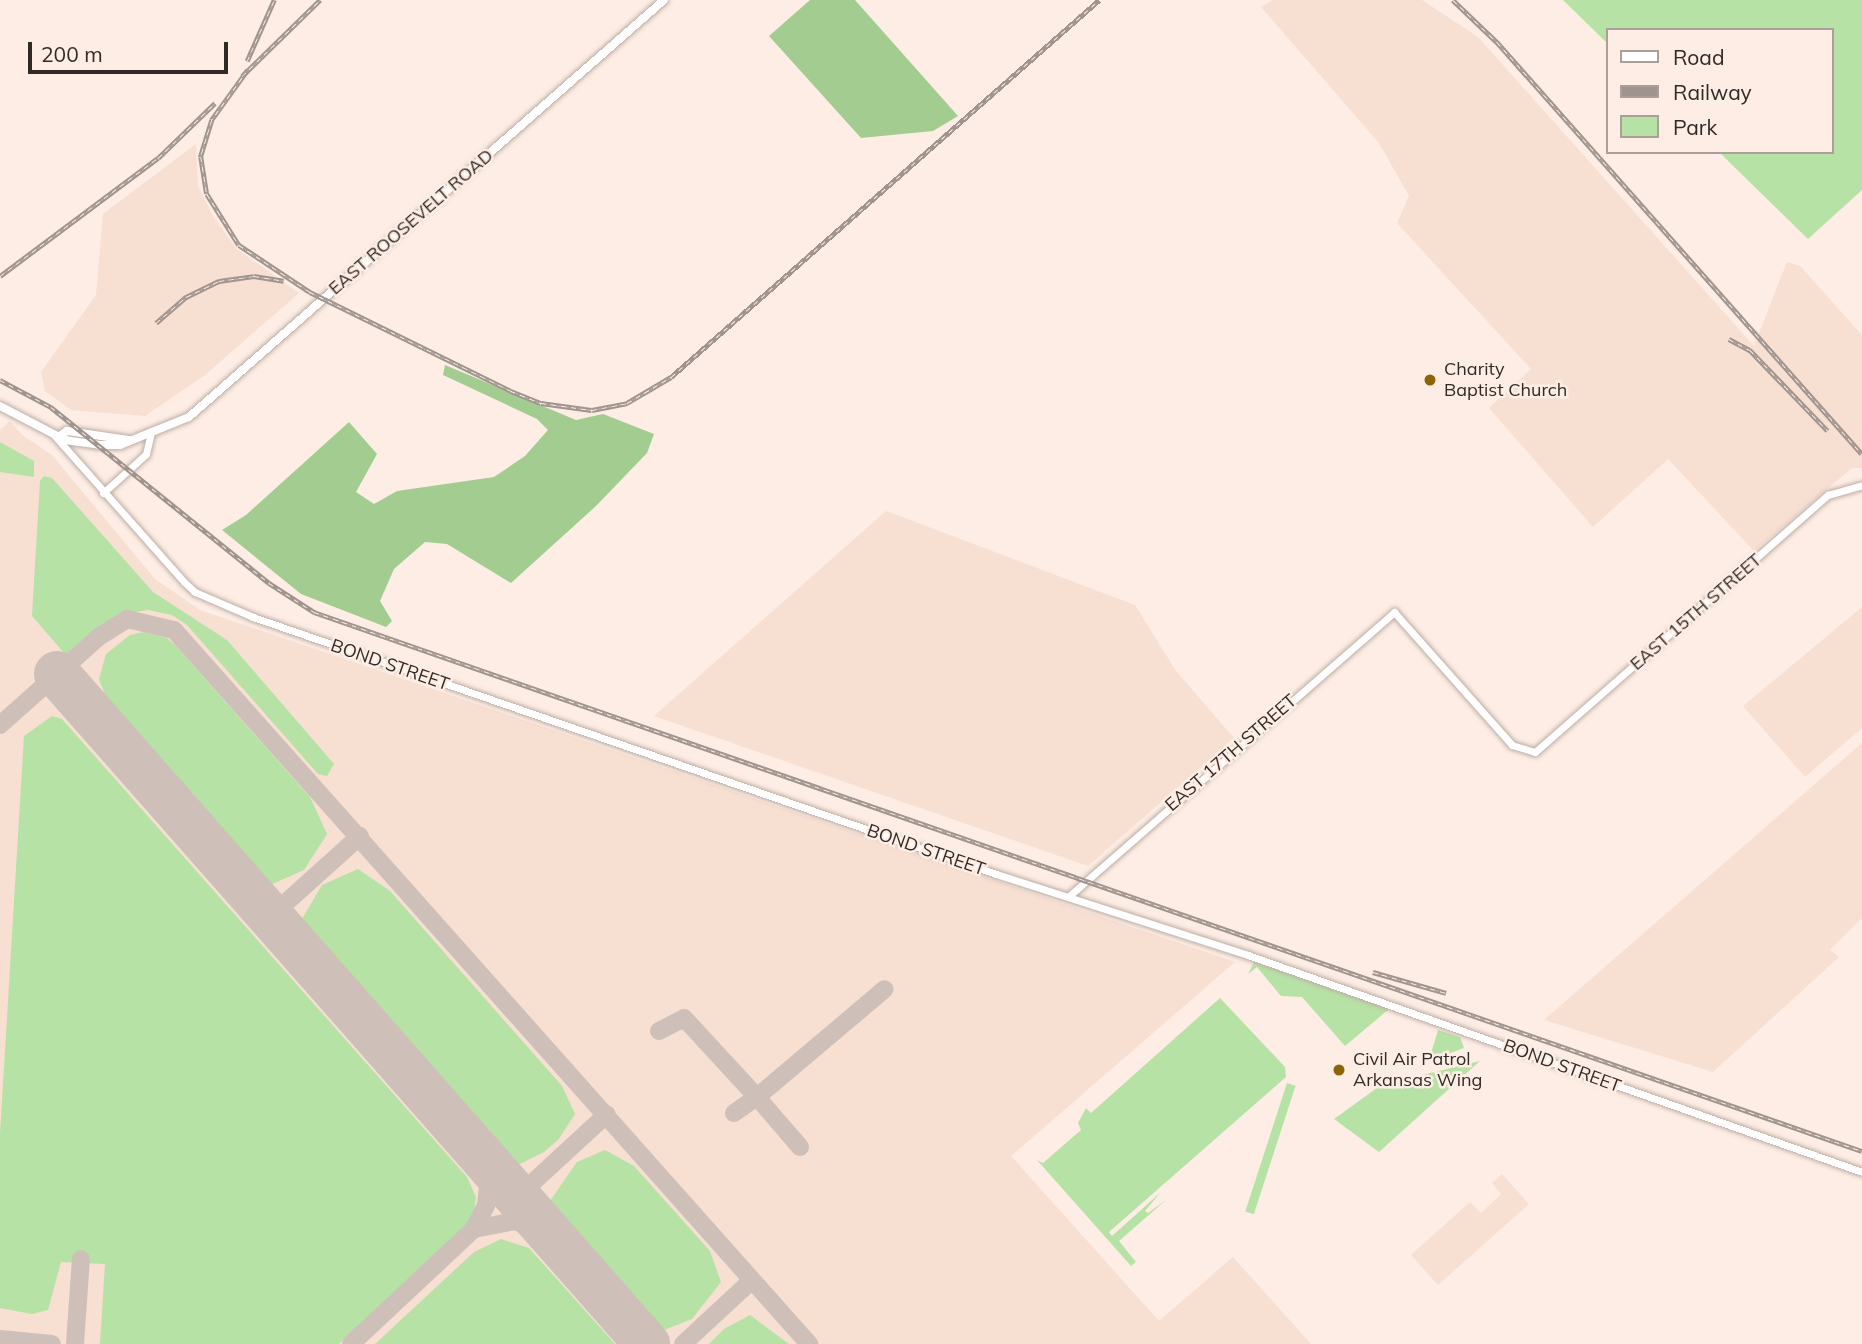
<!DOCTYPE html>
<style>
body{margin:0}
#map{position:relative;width:1862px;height:1344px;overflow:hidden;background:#fdede4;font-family:Mulish,sans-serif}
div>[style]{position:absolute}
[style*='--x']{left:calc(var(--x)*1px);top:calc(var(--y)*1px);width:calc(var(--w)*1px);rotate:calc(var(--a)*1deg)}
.built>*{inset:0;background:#f7dfd2}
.green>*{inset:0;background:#b7e2a5;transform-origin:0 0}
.forest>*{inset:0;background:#a3cd90}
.taxiway>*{height:18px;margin:-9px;padding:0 9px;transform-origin:9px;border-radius:9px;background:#cec0b9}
.runway>*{height:46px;margin:-23px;padding:0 23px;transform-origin:23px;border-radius:23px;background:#cec0b9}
.roads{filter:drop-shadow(0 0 2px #bcada5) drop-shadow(0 0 2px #bcada5)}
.tertiary>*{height:7px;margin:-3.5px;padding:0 3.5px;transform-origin:3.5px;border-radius:3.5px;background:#fff}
.secondary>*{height:8px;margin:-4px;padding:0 4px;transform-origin:4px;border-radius:4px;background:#fff}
.rail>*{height:4.5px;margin-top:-2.25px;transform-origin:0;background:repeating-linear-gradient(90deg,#fdede4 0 5px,#a0948e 0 10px);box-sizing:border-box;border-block:2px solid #a0948e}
.dots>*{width:19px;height:19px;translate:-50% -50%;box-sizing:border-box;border:4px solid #fdede4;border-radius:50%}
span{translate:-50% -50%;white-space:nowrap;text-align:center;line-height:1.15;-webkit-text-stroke:5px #fdede4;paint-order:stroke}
.street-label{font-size:18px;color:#302a27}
.poi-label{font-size:18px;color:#302a27}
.left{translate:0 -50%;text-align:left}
.legend{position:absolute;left:1606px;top:28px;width:228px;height:126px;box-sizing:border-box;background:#fdede4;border:2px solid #ab9f98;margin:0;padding:9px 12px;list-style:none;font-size:21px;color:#302a27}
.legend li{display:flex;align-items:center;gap:14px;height:35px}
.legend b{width:35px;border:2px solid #ab9f98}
.scale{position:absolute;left:28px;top:42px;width:200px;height:32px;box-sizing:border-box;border:4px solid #302a27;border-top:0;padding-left:9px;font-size:21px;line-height:24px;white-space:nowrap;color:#302a27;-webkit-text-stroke:5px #fdede4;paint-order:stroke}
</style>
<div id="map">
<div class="built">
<div style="clip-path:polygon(1273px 0,1422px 0,1478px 37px,1754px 346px,1787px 262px,1800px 266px,1862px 335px,1862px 468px,1852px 468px,1754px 551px,1668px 459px,1593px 527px,1489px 408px,1531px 369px,1397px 223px,1409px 196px,1379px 143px,1261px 7px)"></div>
<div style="clip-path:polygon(196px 144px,198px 186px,214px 218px,237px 249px,299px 293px,205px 375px,145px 416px,71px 410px,45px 391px,41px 372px,96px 295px,103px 214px)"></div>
<div style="clip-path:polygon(10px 421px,22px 435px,52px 455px,155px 579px,200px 610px,1235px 962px,1011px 1156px,1159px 1321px,1233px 1257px,1311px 1344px,0 1344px,0 430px)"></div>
<div style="clip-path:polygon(886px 511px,1135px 605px,1176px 671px,1234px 738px,1088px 866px,654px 716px)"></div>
<div style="clip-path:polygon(1862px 607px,1862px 728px,1805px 777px,1743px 706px)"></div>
<div style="clip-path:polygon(1862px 743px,1862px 918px,1830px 950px,1839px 957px,1713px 1072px,1544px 1020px)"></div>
<div style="clip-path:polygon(1502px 1174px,1529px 1204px,1438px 1285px,1411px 1255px,1470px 1202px,1481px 1213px,1501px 1194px,1492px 1183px)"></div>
</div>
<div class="green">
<div style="clip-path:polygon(1563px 0,1862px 0,1862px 190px,1808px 239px,1719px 152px,1832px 152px,1832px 30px,1608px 30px,1608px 44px)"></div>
<div style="clip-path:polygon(0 442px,34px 461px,34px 477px,0 472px)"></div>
<div style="clip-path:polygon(44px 476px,52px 478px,153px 592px,227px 640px,334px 764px,327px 776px,318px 774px,187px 625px,172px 615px,148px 610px,123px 614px,72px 653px,64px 653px,32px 616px,40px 481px)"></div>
<div style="clip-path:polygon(144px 632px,167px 638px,176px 646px,310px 797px,327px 834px,304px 870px,270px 885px,107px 700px,99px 679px,106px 654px,130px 635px)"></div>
<div style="clip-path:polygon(52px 716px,62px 719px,467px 1177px,476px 1197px,474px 1213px,464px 1229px,339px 1344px,100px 1344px,105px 1264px,61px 1262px,48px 1310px,32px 1314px,0 1308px,0 1133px,24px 736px)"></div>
<div style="clip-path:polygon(358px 869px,390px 891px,562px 1086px,575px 1114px,558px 1140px,544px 1152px,518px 1165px,302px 919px,322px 885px)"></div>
<div style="clip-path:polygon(1254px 962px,1322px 985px,1389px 1009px,1345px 1046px,1302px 997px,1281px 996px,1257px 967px,1248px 974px)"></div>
<div style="clip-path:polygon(1220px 998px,1285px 1067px,1286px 1077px,1109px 1232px,1112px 1236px,1160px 1193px,1145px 1211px,1148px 1213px,1166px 1200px,1119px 1241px,1136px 1262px,1131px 1266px,1037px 1160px,1043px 1163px,1081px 1130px,1078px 1123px,1086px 1108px,1091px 1113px)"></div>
<div style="clip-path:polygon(1438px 1030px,1460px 1037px,1464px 1048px,1434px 1059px,1432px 1050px)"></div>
<div style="clip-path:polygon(1480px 1061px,1379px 1152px,1334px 1119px,1381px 1085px)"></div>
<div style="left:1287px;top:1083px;width:9px;height:135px;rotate:18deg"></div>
<div style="clip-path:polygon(605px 1150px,634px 1166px,710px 1251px,721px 1282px,692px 1319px,664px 1330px,550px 1201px,577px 1162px)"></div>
<div style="clip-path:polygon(501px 1239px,529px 1248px,615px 1344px,375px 1344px,474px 1252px)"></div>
<div style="clip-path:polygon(750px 1315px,789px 1344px,709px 1344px,724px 1329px)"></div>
</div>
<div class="forest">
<div style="clip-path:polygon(810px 0,855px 0,958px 116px,933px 131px,861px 138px,769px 36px)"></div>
<div style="clip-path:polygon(445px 365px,576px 420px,603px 414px,654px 434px,647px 453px,596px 506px,511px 583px,447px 544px,425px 542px,394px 569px,380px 601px,392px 621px,386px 627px,301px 594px,222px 530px,246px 515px,349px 422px,377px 454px,356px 492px,374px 504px,397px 491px,494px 477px,525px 456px,548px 430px,537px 419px,443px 375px)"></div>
</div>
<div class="taxiway">
<div style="--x:0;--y:725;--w:134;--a:-41.7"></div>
<div style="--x:100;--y:636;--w:32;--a:-32"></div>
<div style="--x:127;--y:619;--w:48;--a:13.2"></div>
<div style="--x:174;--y:630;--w:956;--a:48.35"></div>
<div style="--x:270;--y:917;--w:121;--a:-42"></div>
<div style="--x:659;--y:1031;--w:28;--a:-27"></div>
<div style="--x:684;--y:1018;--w:108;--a:47.3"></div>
<div style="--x:757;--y:1097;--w:167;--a:-40.2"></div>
<div style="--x:734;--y:1113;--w:28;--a:-35"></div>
<div style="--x:757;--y:1097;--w:66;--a:49.3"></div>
<div style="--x:517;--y:1197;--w:122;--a:-42.7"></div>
<div style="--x:474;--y:1229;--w:42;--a:-11"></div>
<div style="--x:515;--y:1221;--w:37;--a:20"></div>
<div style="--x:0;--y:1339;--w:52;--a:5.5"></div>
<div style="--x:75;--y:1344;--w:85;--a:-86"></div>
<div style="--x:351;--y:1344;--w:168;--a:-43.1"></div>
<div style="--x:474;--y:1229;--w:27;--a:-63"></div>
<div style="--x:486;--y:1205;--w:18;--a:-84"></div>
<div style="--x:488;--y:1187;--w:34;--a:-107"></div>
<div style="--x:683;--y:1344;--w:94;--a:-42.8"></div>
</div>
<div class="runway">
<div style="--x:57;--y:674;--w:893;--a:48.63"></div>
</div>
<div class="roads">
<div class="tertiary">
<div style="--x:54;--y:435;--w:196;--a:48.5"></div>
<div style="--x:184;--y:582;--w:15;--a:42"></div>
<div style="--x:195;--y:592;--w:63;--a:23.3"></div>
<div style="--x:253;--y:617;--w:786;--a:19.08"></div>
<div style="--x:996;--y:874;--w:265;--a:17.8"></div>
<div style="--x:1248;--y:955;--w:651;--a:19.46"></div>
<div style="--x:103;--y:493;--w:58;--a:-42.2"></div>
<div style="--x:146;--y:454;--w:22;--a:-77"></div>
<div style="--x:1069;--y:896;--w:432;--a:-41.1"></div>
<div style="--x:1394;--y:612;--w:178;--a:48.4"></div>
<div style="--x:1512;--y:745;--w:24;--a:17"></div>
<div style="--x:1535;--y:752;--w:390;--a:-41.3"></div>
<div style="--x:1828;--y:495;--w:35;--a:-16"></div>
</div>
<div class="secondary">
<div style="--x:0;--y:406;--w:73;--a:27.6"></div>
<div style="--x:65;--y:440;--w:35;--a:8"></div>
<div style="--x:100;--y:445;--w:20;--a:0"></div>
<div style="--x:120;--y:445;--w:74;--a:-22.1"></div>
<div style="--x:189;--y:417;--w:632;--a:-41.28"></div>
<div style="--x:61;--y:435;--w:7;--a:-34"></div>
<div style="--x:67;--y:431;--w:62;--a:8.4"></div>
</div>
</div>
<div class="rail">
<div style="--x:1453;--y:0;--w:61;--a:43.7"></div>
<div style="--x:1497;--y:42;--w:550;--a:48.46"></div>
<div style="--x:247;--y:61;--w:67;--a:-66.1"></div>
<div style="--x:248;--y:70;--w:62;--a:125.8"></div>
<div style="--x:212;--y:120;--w:39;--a:107"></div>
<div style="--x:201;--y:157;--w:37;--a:81"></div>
<div style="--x:207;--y:194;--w:60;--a:57.9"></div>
<div style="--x:239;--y:245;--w:85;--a:33.5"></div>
<div style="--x:310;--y:292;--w:224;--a:26.2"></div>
<div style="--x:511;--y:391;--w:32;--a:22"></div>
<div style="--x:541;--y:403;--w:51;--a:7.8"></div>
<div style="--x:592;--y:410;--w:36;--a:-11"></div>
<div style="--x:627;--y:403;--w:51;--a:-30.6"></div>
<div style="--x:671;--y:377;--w:570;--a:-41.37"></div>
<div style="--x:242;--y:76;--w:109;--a:-44.3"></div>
<div style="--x:0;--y:276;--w:197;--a:-36.8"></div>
<div style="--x:158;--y:158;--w:79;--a:-44"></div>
<div style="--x:156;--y:323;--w:40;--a:-41"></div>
<div style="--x:186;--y:297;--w:37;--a:-26"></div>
<div style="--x:219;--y:281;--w:35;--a:-8"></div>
<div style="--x:254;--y:276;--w:30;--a:9"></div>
<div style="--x:1729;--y:339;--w:24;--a:28"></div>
<div style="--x:1750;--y:350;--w:112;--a:46.1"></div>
<div style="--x:0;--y:380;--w:58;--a:27.9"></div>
<div style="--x:51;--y:407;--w:280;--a:38.9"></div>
<div style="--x:269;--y:583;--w:54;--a:32.8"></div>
<div style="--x:314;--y:612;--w:1639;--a:19.2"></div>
<div style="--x:1373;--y:972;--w:76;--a:16"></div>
</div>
<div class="dots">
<div style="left:1430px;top:380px;background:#8c6406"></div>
<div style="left:1339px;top:1070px;background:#8c6406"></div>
</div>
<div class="street-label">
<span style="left:411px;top:222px;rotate:-41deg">EAST ROOSEVELT ROAD</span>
<span style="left:1696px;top:612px;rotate:-41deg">EAST 15TH STREET</span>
<span style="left:390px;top:665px;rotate:19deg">BOND STREET</span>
<span style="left:1231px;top:753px;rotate:-41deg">EAST 17TH STREET</span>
<span style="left:926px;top:850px;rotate:19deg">BOND STREET</span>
<span style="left:1562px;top:1066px;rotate:20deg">BOND STREET</span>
</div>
<div class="poi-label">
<span class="left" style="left:1444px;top:380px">Charity<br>Baptist Church</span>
<span class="left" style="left:1353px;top:1070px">Civil Air Patrol<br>Arkansas Wing</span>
</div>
<ul class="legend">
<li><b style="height:9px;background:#fff"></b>Road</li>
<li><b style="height:9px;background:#a0948e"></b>Railway</li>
<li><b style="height:19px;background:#b7e2a5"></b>Park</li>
</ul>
<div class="scale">200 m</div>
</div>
